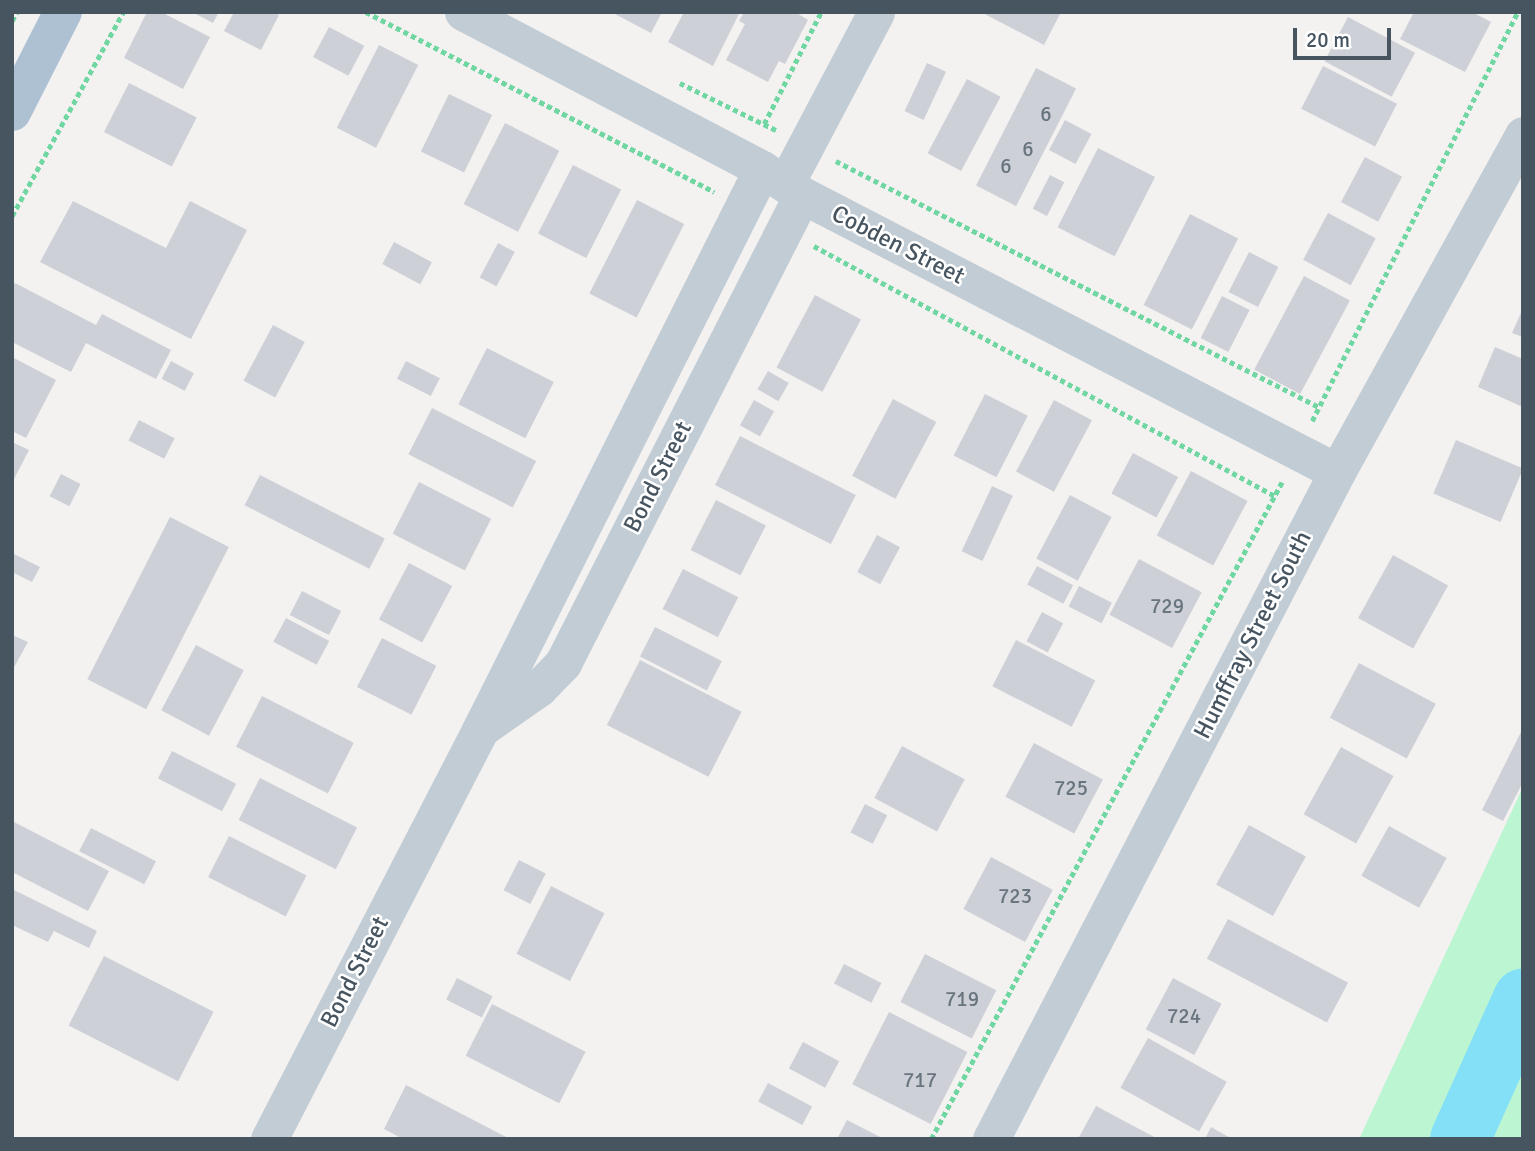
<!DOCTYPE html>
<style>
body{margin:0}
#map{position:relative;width:1535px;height:1151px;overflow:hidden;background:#f4f1f1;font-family:Signika,sans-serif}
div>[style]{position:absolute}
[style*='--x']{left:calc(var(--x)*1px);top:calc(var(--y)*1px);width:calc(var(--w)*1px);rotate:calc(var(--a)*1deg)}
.green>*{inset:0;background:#bcf5d2}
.river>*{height:60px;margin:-30px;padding:0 30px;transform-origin:30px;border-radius:30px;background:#84e0f7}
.building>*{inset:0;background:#cdd0d6;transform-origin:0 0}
.path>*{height:4.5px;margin-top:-2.25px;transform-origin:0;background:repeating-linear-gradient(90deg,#70d7a3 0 5px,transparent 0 8.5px)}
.minor>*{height:37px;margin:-18.5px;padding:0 18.5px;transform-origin:18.5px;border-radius:18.5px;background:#c1ccd4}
.major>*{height:38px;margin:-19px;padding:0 19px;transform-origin:19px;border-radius:19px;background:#aec1d3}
span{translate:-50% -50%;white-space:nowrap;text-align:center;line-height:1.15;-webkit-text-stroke:5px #fff;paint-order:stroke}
.number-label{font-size:21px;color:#68747e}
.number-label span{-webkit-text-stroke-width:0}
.street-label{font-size:24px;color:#475561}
.frame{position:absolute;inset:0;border:14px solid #475561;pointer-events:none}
.scale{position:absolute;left:1293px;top:28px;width:98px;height:32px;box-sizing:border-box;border:4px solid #475561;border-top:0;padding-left:9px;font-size:21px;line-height:24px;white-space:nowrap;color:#475561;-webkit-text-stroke:5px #fff;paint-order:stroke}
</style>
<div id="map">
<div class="green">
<div style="clip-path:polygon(1523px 787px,1523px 1139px,1359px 1139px)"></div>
</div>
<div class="river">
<div style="--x:1460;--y:1139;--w:154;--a:-65.8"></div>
</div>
<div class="building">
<div style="clip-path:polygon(147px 12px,161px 12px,210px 37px,183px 89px,124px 58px)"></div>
<div style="clip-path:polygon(192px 12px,219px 12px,213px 23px)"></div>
<div style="clip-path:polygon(234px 12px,273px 12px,279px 15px,261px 50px,224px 31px)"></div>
<div style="clip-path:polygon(611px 12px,662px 12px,651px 33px)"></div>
<div style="clip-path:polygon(684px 12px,740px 12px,713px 66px,668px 42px)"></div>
<div style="clip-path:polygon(744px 12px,795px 12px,808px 20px,785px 64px,779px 61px,768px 82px,726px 60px,745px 24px,739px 21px)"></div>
<div style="clip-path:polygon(981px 12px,1061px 12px,1044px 45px)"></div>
<div style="clip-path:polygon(1414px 12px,1472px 12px,1491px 22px,1465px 72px,1400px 39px)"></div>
<div style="left:1348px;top:17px;width:76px;height:50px;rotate:28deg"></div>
<div style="left:329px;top:27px;width:40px;height:34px;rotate:28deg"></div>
<div style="left:379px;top:45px;width:44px;height:93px;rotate:27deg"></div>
<div style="left:927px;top:63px;width:21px;height:53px;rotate:25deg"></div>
<div style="left:1323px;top:66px;width:83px;height:48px;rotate:27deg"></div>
<div style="left:1036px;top:68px;width:45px;height:132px;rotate:27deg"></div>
<div style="left:967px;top:79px;width:38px;height:84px;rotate:28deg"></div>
<div style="left:129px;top:83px;width:76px;height:55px;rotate:27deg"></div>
<div style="left:449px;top:94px;width:48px;height:64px;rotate:26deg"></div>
<div style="left:1065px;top:120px;width:30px;height:34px;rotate:28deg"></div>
<div style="left:505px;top:123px;width:61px;height:91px;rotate:27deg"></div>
<div style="left:1098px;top:148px;width:64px;height:89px;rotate:27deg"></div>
<div style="left:1365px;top:157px;width:42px;height:51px;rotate:28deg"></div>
<div style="left:573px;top:165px;width:54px;height:77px;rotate:27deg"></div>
<div style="left:1050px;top:175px;width:16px;height:38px;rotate:27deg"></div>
<div style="left:637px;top:200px;width:53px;height:105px;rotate:27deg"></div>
<div style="clip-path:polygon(73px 201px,166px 248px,190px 201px,247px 230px,191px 339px,40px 262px)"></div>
<div style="left:1328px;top:213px;width:54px;height:53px;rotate:28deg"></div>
<div style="left:1190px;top:214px;width:54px;height:102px;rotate:27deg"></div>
<div style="left:394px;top:242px;width:43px;height:25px;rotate:28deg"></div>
<div style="left:498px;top:243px;width:19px;height:39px;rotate:28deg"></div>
<div style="left:1249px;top:252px;width:33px;height:45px;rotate:27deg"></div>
<div style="left:1304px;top:276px;width:52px;height:106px;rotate:28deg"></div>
<div style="clip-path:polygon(15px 283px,96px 325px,102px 314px,171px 350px,156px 379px,86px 343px,71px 372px,12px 342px,12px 289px)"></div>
<div style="left:815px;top:295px;width:52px;height:82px;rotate:28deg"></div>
<div style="left:1222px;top:296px;width:31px;height:47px;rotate:27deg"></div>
<div style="clip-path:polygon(1523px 308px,1523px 337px,1512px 333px)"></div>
<div style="left:273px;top:325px;width:36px;height:63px;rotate:28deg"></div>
<div style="clip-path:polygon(1495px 347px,1523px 359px,1523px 407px,1478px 387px)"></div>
<div style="left:487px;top:348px;width:75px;height:63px;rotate:27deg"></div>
<div style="clip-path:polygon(12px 357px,56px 380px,26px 438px,12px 431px)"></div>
<div style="left:171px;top:361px;width:26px;height:20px;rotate:28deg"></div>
<div style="left:406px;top:361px;width:38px;height:20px;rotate:27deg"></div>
<div style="left:768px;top:371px;width:24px;height:21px;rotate:30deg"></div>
<div style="left:985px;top:394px;width:48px;height:69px;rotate:27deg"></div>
<div style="left:893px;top:399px;width:49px;height:87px;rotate:28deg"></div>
<div style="left:754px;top:400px;width:23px;height:29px;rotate:29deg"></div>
<div style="left:1054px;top:400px;width:43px;height:81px;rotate:28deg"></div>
<div style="left:432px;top:408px;width:117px;height:52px;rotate:27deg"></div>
<div style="left:139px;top:420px;width:40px;height:23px;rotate:27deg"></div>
<div style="left:740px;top:436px;width:130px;height:55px;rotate:27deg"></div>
<div style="left:1456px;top:440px;width:73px;height:58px;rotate:23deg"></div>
<div style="clip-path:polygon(12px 442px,29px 450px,12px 483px)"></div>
<div style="left:1133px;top:453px;width:51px;height:46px;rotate:28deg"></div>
<div style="left:1191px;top:471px;width:64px;height:73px;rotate:28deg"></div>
<div style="left:61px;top:474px;width:22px;height:25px;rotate:27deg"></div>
<div style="left:260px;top:475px;width:140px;height:34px;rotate:27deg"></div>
<div style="left:419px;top:482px;width:81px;height:58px;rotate:27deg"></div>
<div style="left:992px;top:486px;width:23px;height:72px;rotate:25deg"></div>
<div style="left:1070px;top:495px;width:47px;height:72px;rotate:28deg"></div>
<div style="left:716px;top:500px;width:56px;height:56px;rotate:27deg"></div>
<div style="left:170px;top:517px;width:66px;height:182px;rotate:27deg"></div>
<div style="left:877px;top:535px;width:26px;height:42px;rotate:28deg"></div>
<div style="clip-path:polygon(12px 553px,40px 567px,32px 582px,12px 572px)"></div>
<div style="left:1393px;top:555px;width:63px;height:72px;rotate:29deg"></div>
<div style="left:1139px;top:559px;width:71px;height:63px;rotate:28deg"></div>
<div style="left:409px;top:563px;width:49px;height:64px;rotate:28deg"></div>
<div style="left:1037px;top:566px;width:41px;height:21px;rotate:28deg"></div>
<div style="left:683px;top:569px;width:62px;height:45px;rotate:27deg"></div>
<div style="left:1079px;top:586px;width:37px;height:23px;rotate:27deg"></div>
<div style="left:302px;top:591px;width:44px;height:27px;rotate:27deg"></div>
<div style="left:1042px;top:612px;width:24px;height:33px;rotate:28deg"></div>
<div style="left:286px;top:618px;width:49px;height:27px;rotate:28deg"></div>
<div style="left:655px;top:627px;width:75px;height:33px;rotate:27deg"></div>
<div style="clip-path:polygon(12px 635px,28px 642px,12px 671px)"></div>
<div style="left:382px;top:638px;width:61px;height:55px;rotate:27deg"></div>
<div style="left:1016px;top:640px;width:89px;height:52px;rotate:27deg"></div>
<div style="left:196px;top:645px;width:54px;height:74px;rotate:28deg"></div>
<div style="left:640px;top:660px;width:114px;height:73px;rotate:27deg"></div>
<div style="left:1359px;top:663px;width:87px;height:62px;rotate:28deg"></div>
<div style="left:262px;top:696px;width:103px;height:57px;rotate:27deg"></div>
<div style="clip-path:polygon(1523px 728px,1523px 782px,1503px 821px,1482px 810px)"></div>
<div style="left:1034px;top:743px;width:78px;height:61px;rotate:28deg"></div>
<div style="left:902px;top:746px;width:71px;height:59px;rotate:28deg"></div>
<div style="left:1341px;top:747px;width:60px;height:77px;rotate:29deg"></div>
<div style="left:172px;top:751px;width:72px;height:31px;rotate:27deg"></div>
<div style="left:260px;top:778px;width:109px;height:47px;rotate:27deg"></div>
<div style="left:865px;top:804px;width:25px;height:32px;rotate:27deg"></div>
<div style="clip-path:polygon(14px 822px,109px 871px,88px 911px,12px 872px)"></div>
<div style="left:1249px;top:825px;width:65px;height:68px;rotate:29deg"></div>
<div style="left:1389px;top:826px;width:66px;height:57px;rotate:29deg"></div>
<div style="left:91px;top:828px;width:73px;height:26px;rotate:27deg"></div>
<div style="left:229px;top:836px;width:87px;height:46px;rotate:27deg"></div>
<div style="left:991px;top:857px;width:70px;height:59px;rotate:28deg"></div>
<div style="left:519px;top:860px;width:30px;height:34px;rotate:27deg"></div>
<div style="left:551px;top:886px;width:60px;height:76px;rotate:27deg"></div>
<div style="clip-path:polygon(12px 889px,97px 931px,89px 948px,54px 931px,48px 942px,12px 925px)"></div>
<div style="left:1228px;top:919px;width:136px;height:45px;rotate:28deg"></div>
<div style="left:925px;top:954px;width:80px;height:54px;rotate:27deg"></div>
<div style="left:104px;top:956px;width:123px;height:78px;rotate:27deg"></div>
<div style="left:844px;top:964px;width:42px;height:22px;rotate:27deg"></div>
<div style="left:457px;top:978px;width:40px;height:24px;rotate:27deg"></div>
<div style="left:1173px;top:978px;width:55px;height:58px;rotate:28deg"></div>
<div style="left:492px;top:1004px;width:105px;height:58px;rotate:27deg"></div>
<div style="left:889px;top:1012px;width:88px;height:81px;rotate:27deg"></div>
<div style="left:1148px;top:1038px;width:90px;height:57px;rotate:29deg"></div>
<div style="left:803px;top:1042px;width:41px;height:30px;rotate:28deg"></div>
<div style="left:768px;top:1083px;width:50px;height:21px;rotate:28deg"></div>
<div style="clip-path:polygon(406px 1085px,510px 1139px,403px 1139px,384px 1129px)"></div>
<div style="clip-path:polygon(1096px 1106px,1158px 1139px,1078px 1139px)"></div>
<div style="clip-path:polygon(847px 1120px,884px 1139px,837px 1139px)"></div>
<div style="clip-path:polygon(1211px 1127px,1232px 1139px,1205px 1139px)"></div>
</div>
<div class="path">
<div style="--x:366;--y:12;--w:392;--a:27.3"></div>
<div style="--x:12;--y:21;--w:10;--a:-61"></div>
<div style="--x:680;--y:83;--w:107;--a:26.1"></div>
<div style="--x:764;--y:124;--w:126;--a:-63"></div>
<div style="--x:836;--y:161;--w:542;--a:26.99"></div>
<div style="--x:12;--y:216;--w:232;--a:-61.4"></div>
<div style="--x:814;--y:246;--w:524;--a:28.47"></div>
<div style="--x:1312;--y:421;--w:458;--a:-63.3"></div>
<div style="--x:931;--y:1139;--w:745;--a:-61.89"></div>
</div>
<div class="minor">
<div style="--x:463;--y:12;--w:338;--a:27.7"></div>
<div style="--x:762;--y:169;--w:48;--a:33"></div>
<div style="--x:802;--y:195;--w:602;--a:27.37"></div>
<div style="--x:786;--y:183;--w:193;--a:-62.2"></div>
<div style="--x:486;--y:725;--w:65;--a:-34.9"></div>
<div style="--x:539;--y:688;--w:35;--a:-46"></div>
<div style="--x:563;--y:663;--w:525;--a:-62.95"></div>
<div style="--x:269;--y:1139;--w:460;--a:-62.7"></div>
<div style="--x:480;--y:730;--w:628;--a:-63.31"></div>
<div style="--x:991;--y:1139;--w:751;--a:-62.58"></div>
<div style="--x:1337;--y:472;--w:385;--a:-61.1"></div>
</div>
<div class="major">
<div style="--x:12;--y:112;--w:112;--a:-63"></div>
</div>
<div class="number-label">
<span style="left:1046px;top:114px">6</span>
<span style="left:1028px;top:149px">6</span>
<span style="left:1006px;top:166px">6</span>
<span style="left:1167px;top:606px">729</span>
<span style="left:1071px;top:788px">725</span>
<span style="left:1015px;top:896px">723</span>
<span style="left:962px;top:999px">719</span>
<span style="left:1184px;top:1016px">724</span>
<span style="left:920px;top:1080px">717</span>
</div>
<div class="street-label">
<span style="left:898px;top:245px;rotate:27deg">Cobden Street</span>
<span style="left:658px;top:477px;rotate:-63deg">Bond Street</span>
<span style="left:1253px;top:635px;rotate:-63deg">Humffray Street South</span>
<span style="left:355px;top:972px;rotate:-63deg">Bond Street</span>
</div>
<div class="frame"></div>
<div class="scale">20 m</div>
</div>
